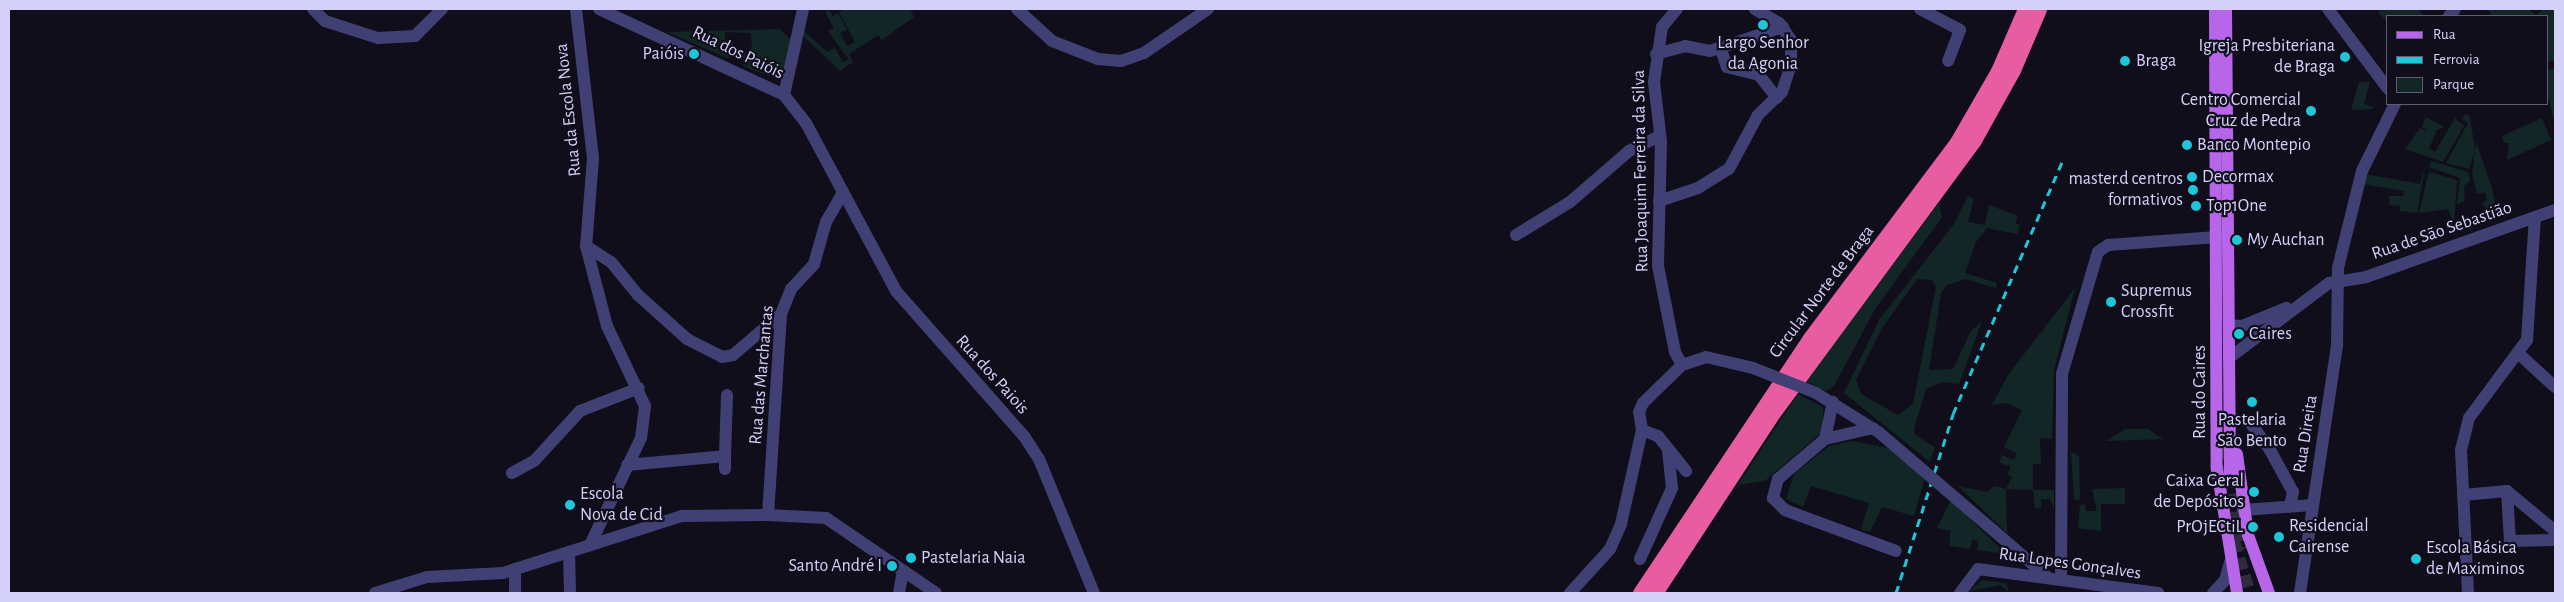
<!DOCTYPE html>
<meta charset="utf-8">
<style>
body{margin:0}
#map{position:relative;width:2564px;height:602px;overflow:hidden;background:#110e1c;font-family:"Alegreya Sans",sans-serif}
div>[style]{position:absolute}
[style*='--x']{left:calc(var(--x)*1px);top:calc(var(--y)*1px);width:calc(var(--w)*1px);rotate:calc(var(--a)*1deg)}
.green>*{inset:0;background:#122625}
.major-tunnel>*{height:12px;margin-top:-6px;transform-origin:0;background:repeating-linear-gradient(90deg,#2e2b3d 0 12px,transparent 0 18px)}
.minor>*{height:12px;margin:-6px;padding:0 6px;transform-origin:6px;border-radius:6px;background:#414075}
.major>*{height:12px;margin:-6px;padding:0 6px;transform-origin:6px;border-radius:6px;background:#b766e9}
.highway>*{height:15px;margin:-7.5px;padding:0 7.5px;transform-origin:7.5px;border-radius:7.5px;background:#e85ca1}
.rail>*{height:3px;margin-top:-1.5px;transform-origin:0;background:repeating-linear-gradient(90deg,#1ec6d7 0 8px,transparent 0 14px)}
.minor-bridge>*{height:12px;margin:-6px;padding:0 6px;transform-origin:6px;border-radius:6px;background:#414075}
.dots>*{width:14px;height:14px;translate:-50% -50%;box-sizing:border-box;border:2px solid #110e1c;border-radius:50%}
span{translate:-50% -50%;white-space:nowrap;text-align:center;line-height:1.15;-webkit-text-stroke:4.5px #110e1c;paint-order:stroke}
.poi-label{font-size:18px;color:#d5d0f8}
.right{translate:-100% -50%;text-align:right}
.left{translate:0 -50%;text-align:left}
.street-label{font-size:18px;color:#d5d0f8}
.frame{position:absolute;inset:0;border:10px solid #d5d0f8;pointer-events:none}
.legend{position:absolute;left:2386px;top:15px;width:162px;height:90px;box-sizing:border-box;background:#110e1c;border:1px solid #5f5c74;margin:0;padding:6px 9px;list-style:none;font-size:15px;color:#d5d0f8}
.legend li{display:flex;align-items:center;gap:10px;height:25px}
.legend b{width:25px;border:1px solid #5f5c74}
</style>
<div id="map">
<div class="green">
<div style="clip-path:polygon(843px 9px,910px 9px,914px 17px,882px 40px,878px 35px,849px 54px,853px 62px,840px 71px,803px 36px,804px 31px,827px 52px,835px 48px,843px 62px,849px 60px,828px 31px,834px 28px,825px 12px,829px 10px,833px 16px,838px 13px,847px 30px,840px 33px,847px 46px,855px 42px,839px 13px)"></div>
<div style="clip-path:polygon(2382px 9px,2419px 9px,2423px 16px,2388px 16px,2388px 22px,2378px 13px)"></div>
<div style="clip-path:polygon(2488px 9px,2529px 9px,2536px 15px,2543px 9px,2555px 9px,2555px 61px,2548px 61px,2548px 16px,2492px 16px)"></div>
<div style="clip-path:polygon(780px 29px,791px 40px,783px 76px,778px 80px,743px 66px,743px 55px,752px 48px,751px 33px,725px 32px,725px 42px,733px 42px,733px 56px,727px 58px,667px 32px)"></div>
<div style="clip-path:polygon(2548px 69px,2555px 69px,2555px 124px,2548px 97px)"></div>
<div style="clip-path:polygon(2359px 82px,2370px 82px,2364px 104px,2373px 107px,2379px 91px,2373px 109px,2351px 110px)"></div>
<div style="clip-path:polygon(2465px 114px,2470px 116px,2475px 151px,2469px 169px,2446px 163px,2468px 123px,2462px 119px)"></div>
<div style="clip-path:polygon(2426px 117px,2444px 127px,2437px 130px,2429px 148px,2435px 152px,2455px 118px,2464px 126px,2443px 162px,2405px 149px,2420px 128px,2427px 132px,2422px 126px)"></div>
<div style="clip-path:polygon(2542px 118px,2551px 140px,2507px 160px,2509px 143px,2504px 143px,2502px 136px)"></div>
<div style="clip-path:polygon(2476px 142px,2492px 188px,2495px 203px,2488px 213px,2482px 203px,2487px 200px,2485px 192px,2477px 194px,2472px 175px)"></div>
<div style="clip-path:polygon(2431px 161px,2468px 172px,2470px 181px,2464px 186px,2465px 201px,2457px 204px,2460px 178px,2429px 167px)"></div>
<div style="clip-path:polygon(2425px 166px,2417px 213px,2400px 211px,2400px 206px,2389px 205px,2389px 196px,2403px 196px,2404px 191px,2362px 184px,2365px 174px,2420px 184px)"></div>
<div style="clip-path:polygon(2429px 172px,2457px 180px,2454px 224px,2448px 209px,2419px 213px)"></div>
<div style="clip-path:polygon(evenodd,1968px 196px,1974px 199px,1968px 222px,1985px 225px,1989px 205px,2018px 216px,2015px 223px,2020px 225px,2017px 234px,1987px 228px,1976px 242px,1965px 273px,1997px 283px,1996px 288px,1966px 279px,1947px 285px,1941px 293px,1929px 370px,1953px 369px,1971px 331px,1982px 321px,1959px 384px,1942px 382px,1926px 389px,1914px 429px,1915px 435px,1935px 447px,1930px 462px,1844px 393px,1879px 320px,1954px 224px,1968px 196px,1917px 279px,1932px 280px,1936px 286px,1913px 404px,1898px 415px,1861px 394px,1856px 380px,1882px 328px,1917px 279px)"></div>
<div style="clip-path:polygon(1939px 203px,1942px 217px,1875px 309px,1834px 386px,1826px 391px,1806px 381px)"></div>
<div style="clip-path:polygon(2075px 288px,2054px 370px,2052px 439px,2040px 438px,2041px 464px,2033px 464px,2033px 490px,2054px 490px,2054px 508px,2050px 499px,2041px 499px,2041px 508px,2035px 509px,2033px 490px,2006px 489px,2007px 533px,1958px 486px,1987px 492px,1994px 486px,2006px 489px,2012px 477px,2007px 474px,2011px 467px,1999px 462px,2002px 455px,2014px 460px,2017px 454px,2004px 447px,2022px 410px,2006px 403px,1992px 405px,2008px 375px)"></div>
<div style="clip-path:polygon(1798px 394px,1823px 407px,1823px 431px,1765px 481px,1738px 485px)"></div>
<div style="clip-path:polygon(2125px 429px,2148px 429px,2163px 439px,2106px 441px)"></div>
<div style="clip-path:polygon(1852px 441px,1888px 448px,1925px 478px,1914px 516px,1882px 507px,1870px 532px,1861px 529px,1869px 503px,1811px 486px,1803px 507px,1786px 499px,1794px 474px,1829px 446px)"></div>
<div style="clip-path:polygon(2071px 452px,2079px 456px,2080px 500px,2074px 500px)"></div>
<div style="clip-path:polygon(2125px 488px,2125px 504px,2101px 504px,2101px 531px,2078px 528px,2080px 505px,2085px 504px,2086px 511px,2097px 511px,2092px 489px)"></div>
<div style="clip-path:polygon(1951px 500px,2006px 554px,1977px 550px,1978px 541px,1972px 540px,1970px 549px,1949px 546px,1951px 531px,1937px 528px)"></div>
<div style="clip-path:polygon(1982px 580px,2006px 583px,2009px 593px,2001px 585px,1970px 591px)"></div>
</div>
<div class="major-tunnel">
<div style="--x:2223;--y:447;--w:40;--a:88.6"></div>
<div style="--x:2230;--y:476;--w:74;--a:79.9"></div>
<div style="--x:2234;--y:541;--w:54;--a:72.9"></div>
</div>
<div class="minor">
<div style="--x:313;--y:9;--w:17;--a:45"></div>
<div style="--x:325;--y:21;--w:56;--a:17.8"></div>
<div style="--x:378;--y:38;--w:37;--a:-3"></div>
<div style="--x:415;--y:36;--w:38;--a:-45"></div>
<div style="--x:576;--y:9;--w:150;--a:83.5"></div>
<div style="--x:593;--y:158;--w:88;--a:94.5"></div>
<div style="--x:586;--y:246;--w:83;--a:75.3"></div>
<div style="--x:607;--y:326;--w:89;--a:64.6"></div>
<div style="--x:645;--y:406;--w:32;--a:97"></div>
<div style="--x:641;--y:438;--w:119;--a:115.5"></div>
<div style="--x:599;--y:9;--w:204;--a:24.9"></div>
<div style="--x:784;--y:95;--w:36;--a:52"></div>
<div style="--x:806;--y:123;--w:191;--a:61.8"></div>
<div style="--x:896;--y:291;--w:193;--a:48.6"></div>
<div style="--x:1024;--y:436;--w:27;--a:57"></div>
<div style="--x:1039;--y:459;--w:145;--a:67.7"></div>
<div style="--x:1017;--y:9;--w:47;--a:42.4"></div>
<div style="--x:1052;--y:41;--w:49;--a:21.4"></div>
<div style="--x:1098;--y:59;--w:23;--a:5"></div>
<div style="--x:1121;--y:61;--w:24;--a:-19"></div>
<div style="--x:1144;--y:53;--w:78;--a:-34.5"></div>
<div style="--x:1677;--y:9;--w:23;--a:130"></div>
<div style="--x:1662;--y:27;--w:56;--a:98.3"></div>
<div style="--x:1654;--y:82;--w:60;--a:83.3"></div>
<div style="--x:1661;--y:142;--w:124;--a:91.4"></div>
<div style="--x:1658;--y:266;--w:88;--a:78.8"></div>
<div style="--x:1675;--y:352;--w:15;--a:62"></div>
<div style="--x:1920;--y:9;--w:45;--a:27.7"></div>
<div style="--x:1960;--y:30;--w:33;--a:111"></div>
<div style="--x:2328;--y:9;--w:100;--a:53.1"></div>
<div style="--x:2449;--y:16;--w:9;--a:-49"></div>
<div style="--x:1721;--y:49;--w:19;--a:72"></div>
<div style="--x:1727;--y:67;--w:33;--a:14"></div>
<div style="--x:1759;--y:75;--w:29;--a:52"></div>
<div style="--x:1656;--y:54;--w:30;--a:-15"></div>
<div style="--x:1685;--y:46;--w:25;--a:11"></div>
<div style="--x:1710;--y:51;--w:77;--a:-18.2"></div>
<div style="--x:784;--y:95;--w:88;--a:-77.5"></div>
<div style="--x:1659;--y:201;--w:41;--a:-18.4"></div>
<div style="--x:1698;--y:188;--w:36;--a:-32"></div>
<div style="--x:1729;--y:169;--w:61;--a:-61.8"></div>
<div style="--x:1758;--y:115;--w:33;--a:-44"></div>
<div style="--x:1782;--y:92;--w:28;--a:-72"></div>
<div style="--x:1791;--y:65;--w:25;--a:-90"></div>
<div style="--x:1791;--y:40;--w:21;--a:-125"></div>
<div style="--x:1779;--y:23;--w:28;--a:-150"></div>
<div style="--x:1516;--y:235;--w:63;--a:-31.4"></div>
<div style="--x:1570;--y:202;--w:78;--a:-40.8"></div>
<div style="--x:1629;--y:151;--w:34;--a:-26"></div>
<div style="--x:586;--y:246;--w:30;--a:33"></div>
<div style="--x:611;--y:262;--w:43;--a:50.7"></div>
<div style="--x:638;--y:295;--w:66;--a:41.9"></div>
<div style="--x:687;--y:339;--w:39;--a:27"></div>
<div style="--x:722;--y:357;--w:11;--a:-10"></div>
<div style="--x:733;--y:355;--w:63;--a:-40.5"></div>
<div style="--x:2229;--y:325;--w:13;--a:4"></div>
<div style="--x:2242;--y:326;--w:48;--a:-22.2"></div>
<div style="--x:2518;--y:353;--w:50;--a:42.6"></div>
<div style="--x:2229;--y:358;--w:125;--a:-36.9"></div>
<div style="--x:2329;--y:283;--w:37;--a:-9"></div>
<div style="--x:2366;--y:277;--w:201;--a:-19.5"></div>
<div style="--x:1816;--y:393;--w:75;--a:32"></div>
<div style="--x:2231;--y:419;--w:18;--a:6"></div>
<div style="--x:2249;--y:421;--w:36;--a:54"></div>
<div style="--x:2270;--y:450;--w:48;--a:61.3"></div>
<div style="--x:2293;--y:492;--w:14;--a:102"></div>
<div style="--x:1873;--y:428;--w:49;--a:167.1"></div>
<div style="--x:1825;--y:439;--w:62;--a:139.6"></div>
<div style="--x:1778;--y:479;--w:20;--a:105"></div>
<div style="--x:1773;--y:498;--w:17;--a:45"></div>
<div style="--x:1785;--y:510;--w:118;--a:20.3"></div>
<div style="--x:1642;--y:430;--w:17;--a:21"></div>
<div style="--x:1658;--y:436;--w:45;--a:51.3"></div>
<div style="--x:1825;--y:439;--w:38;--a:-78"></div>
<div style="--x:725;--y:456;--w:13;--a:90"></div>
<div style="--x:627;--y:465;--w:98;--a:-5.2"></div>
<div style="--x:725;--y:456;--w:61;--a:-88.1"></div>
<div style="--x:512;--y:473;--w:26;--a:-29"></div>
<div style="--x:535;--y:460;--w:67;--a:-47.4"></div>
<div style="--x:580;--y:411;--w:63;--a:-21.3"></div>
<div style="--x:2507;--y:491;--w:50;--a:86.6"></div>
<div style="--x:2510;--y:541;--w:45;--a:-1.3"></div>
<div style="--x:2463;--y:495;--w:44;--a:-5.2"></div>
<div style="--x:2507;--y:491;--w:62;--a:39.8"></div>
<div style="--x:2243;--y:510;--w:69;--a:-4.1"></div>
<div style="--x:768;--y:515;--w:201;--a:-86.3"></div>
<div style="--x:781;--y:314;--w:27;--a:-68"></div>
<div style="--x:791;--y:289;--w:34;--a:-47"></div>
<div style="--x:814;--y:264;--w:44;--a:-74.1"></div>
<div style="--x:826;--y:222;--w:32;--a:-60"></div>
<div style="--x:1993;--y:530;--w:72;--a:41"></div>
<div style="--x:569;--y:552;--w:41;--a:88.6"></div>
<div style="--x:1640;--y:559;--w:78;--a:-65.7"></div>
<div style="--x:1672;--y:488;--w:38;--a:-96"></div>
<div style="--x:515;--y:569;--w:24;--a:90"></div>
<div style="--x:2061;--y:580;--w:206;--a:-89.7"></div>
<div style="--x:2062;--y:374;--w:127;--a:-73.6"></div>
<div style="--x:2098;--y:252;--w:12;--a:-35"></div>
<div style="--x:2108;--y:245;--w:109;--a:-4.2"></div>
<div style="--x:375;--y:593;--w:54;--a:-17.1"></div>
<div style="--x:427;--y:577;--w:76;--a:-3"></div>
<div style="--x:503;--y:573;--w:188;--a:-17.7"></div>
<div style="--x:682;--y:516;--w:86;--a:-0.7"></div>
<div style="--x:768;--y:515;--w:58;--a:3"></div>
<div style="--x:826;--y:518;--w:133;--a:34.3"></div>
<div style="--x:899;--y:593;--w:22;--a:-80"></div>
<div style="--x:1570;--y:593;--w:59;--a:-47.7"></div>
<div style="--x:1610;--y:549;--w:27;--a:-66"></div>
<div style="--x:1621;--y:524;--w:96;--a:-77.4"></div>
<div style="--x:1642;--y:430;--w:18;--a:-99"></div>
<div style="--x:1639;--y:412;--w:10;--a:-66"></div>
<div style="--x:1643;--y:403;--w:54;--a:-44.3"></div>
<div style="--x:1682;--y:365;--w:25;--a:-18"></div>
<div style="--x:1706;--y:357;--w:48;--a:13.2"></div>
<div style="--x:1960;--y:593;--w:30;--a:-53"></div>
<div style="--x:1978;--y:569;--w:182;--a:7.6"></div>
<div style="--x:2213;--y:593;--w:18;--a:-47"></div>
<div style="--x:2225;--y:580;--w:19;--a:-74"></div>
<div style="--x:2300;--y:593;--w:250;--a:-81.5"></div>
<div style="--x:2337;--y:346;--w:78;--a:-89.3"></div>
<div style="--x:2338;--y:268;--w:100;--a:-76.1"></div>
<div style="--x:2362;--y:171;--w:75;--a:-63.8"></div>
<div style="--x:2468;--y:593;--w:143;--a:-92.8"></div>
<div style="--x:2461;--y:450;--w:33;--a:-76"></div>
<div style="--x:2469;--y:418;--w:97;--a:-53.4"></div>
<div style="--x:2527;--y:340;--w:123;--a:-86.3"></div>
</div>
<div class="major">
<div style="--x:2215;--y:9;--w:460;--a:89.8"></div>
<div style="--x:2217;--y:469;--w:126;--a:80.8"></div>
<div style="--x:2226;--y:9;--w:467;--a:89.5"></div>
<div style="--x:2237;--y:454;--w:82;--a:82.3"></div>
<div style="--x:2248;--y:535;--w:62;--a:70.1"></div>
</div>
<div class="highway">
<div style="--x:1640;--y:593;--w:306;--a:-56.3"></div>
<div style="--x:1810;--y:338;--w:245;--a:-53.1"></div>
<div style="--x:1957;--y:142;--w:82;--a:-60"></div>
<div style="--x:1998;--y:71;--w:68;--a:-66.5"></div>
<div style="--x:1655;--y:593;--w:210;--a:-56.8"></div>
<div style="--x:1770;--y:417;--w:344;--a:-53.6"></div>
<div style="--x:1974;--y:140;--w:80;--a:-60.9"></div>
<div style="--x:2013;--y:70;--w:66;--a:-66.9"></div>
</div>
<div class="rail">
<div style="--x:1896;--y:593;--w:188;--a:-72.3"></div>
<div style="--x:1953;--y:414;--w:279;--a:-66.6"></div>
</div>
<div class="minor-bridge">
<div style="--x:1753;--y:368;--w:68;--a:21.6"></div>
<div style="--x:1882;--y:435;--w:146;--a:40.6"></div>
</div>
<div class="dots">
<div style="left:1763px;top:25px;background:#1ec6d7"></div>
<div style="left:694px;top:54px;background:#1ec6d7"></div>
<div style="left:2345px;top:57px;background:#1ec6d7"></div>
<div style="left:2125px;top:61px;background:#1ec6d7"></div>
<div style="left:2311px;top:111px;background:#1ec6d7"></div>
<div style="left:2187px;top:145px;background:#1ec6d7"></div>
<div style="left:2192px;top:177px;background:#1ec6d7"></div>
<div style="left:2193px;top:190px;background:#1ec6d7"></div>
<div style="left:2196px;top:206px;background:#1ec6d7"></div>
<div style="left:2237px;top:240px;background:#1ec6d7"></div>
<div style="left:2111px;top:302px;background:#1ec6d7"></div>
<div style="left:2239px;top:334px;background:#1ec6d7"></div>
<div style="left:2252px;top:402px;background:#1ec6d7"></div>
<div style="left:2254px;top:492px;background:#1ec6d7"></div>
<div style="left:570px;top:505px;background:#1ec6d7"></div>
<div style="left:2253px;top:527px;background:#1ec6d7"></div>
<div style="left:2279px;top:537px;background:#1ec6d7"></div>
<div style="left:911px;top:558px;background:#1ec6d7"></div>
<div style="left:2416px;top:559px;background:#1ec6d7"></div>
<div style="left:892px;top:566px;background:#1ec6d7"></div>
</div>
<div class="poi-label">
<span style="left:1763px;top:54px">Largo Senhor<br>da Agonia</span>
<span class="right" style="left:2335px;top:57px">Igreja Presbiteriana<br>de Braga</span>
<span class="right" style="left:684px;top:54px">Paióis</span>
<span class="left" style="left:2136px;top:61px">Braga</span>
<span class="right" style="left:2301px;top:111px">Centro Comercial<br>Cruz de Pedra</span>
<span class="left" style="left:2197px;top:145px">Banco Montepio</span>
<span class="left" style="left:2202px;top:177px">Decormax</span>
<span class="right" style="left:2183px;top:190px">master.d centros<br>formativos</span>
<span class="left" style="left:2206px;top:206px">Top1One</span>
<span class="left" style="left:2247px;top:240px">My Auchan</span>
<span class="left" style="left:2121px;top:302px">Supremus<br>Crossfit</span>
<span class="left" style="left:2249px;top:334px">Caires</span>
<span style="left:2252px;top:431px">Pastelaria<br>São Bento</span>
<span class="right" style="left:2244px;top:492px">Caixa Geral<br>de Depósitos</span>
<span class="left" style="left:580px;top:505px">Escola<br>Nova de Cid</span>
<span class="right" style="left:2243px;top:527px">PrOjECtiL</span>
<span class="left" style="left:2289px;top:537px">Residencial<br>Cairense</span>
<span class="left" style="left:2426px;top:559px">Escola Básica<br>de Maximinos</span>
<span class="left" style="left:921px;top:558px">Pastelaria Naia</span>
<span class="right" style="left:882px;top:566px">Santo André I</span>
</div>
<div class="street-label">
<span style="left:738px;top:53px;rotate:26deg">Rua dos Paióis</span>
<span style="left:569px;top:110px;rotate:-96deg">Rua da Escola Nova</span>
<span style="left:1641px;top:171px;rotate:-91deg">Rua Joaquim Ferreira da Silva</span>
<span style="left:2442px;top:231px;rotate:-19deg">Rua de São Sebastião</span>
<span style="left:1822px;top:292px;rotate:-53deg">Circular Norte de Braga</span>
<span style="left:762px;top:375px;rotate:-85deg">Rua das Marchantas</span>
<span style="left:992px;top:375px;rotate:48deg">Rua dos Paiois</span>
<span style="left:2200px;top:392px;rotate:-90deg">Rua do Caires</span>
<span style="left:2306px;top:434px;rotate:-81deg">Rua Direita</span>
<span style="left:2070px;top:564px;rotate:8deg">Rua Lopes Gonçalves</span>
</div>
<div class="frame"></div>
<ul class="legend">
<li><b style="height:6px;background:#b766e9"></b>Rua</li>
<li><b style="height:6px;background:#1ec6d7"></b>Ferrovia</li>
<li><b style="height:14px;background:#122625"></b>Parque</li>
</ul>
</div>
